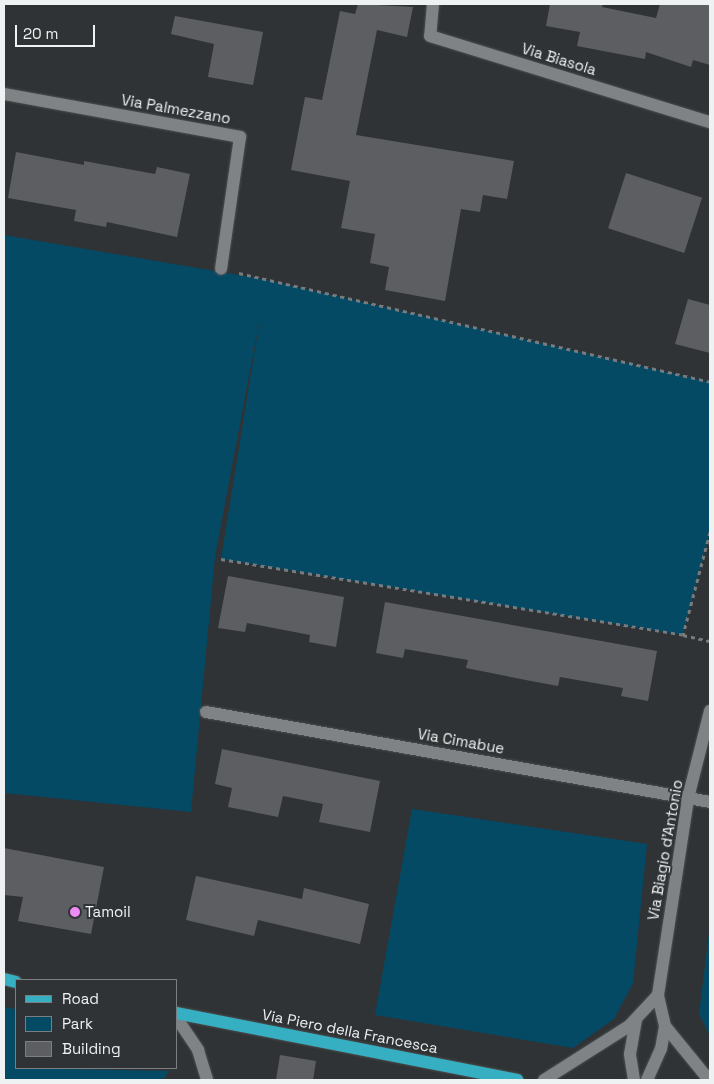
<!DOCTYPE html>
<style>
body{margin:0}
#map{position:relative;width:714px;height:1084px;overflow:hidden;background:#303335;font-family:"Space Grotesk",sans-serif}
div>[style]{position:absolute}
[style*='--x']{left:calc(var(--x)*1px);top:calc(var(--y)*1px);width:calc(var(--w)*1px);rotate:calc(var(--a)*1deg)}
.green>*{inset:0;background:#044a65}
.building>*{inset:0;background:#5c5e61;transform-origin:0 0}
.path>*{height:3px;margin-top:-1.5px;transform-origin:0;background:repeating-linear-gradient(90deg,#787b7d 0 4px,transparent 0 8px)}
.roads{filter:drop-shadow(0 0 1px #4c4f50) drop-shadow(0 0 1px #4c4f50)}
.minor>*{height:12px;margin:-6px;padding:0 6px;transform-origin:6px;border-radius:6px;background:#7f8386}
.major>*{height:12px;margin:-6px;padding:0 6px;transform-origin:6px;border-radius:6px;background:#36afc2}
.dots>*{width:14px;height:14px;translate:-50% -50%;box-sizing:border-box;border:2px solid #303335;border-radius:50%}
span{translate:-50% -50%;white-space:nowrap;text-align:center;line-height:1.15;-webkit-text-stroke:4px #303335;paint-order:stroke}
.street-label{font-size:15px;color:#eff2f3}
.poi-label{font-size:15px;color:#eff2f3}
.left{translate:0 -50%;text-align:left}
.frame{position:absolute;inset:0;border:5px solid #eff2f3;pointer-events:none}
.legend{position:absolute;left:15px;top:979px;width:162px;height:90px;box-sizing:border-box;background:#303335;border:1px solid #7c7f81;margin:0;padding:6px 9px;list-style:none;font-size:15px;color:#eff2f3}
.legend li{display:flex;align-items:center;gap:10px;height:25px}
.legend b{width:25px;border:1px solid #7c7f81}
.scale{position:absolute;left:15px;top:25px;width:80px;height:22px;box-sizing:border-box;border:2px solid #eff2f3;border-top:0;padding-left:6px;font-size:15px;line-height:18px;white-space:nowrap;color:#eff2f3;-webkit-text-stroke:4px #303335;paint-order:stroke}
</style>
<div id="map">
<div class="green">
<div style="clip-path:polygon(4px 235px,267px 280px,710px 382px,710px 532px,683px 635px,221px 559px,261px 312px,215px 557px,191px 812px,4px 793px)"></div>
<div style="clip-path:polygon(412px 809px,647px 844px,633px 983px,614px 1019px,573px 1048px,375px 1015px)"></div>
<div style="clip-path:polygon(710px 925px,710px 1036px,699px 1014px)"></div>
<div style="clip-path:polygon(4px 1007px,16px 1009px,16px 1068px,169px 1071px,163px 1080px,4px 1080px)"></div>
</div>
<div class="building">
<div style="clip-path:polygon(358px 4px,413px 7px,407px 37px,377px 30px,356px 135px,514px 161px,507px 199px,483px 195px,480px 212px,461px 209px,445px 301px,385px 290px,389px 267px,370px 263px,375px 234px,341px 228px,350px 181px,291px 170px,305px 97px,322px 100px,340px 11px,355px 14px)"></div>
<div style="clip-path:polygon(550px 4px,603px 4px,602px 7px,656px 18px,660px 4px,710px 4px,710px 65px,693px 60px,691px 67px,646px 52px,645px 59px,577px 46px,580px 32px,546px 26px)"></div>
<div style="clip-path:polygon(175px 16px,263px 32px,253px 85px,208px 77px,214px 44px,171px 34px)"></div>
<div style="clip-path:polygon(16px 152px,84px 165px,84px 161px,155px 174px,157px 167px,190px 174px,177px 237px,107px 222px,106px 227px,74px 221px,76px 210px,8px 198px)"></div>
<div style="left:626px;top:173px;width:80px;height:58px;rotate:18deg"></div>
<div style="clip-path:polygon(688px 299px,710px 305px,710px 353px,675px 344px)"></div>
<div style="clip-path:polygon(228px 576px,344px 597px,336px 647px,309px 642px,310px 635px,247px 623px,245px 632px,218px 628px)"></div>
<div style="clip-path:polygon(385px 602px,657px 651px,648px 701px,621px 696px,623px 688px,560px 677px,558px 686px,531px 681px,466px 668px,468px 660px,405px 649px,403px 658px,376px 653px)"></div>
<div style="clip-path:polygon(222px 749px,380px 781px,370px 832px,319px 822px,323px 804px,283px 796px,278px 817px,228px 807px,232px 788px,215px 784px)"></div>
<div style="clip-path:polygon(4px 848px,104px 867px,91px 934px,18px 921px,23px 897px,4px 895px)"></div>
<div style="clip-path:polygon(196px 876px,302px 899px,304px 888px,369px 904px,360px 944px,258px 920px,254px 936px,186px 920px)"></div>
<div style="clip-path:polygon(280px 1055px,316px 1061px,313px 1080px,276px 1080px)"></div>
</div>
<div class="path">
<div style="--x:239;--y:273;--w:483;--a:13"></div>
<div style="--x:710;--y:532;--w:106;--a:104.7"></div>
<div style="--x:683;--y:635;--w:28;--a:13"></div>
<div style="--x:221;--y:559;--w:468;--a:9.3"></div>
</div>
<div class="roads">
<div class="minor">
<div style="--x:433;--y:4;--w:32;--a:95"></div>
<div style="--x:430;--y:36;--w:293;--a:17.1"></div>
<div style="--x:4;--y:94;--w:240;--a:10.3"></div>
<div style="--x:240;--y:137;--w:133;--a:98.2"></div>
<div style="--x:206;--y:712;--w:512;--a:10.12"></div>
<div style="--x:176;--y:1017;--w:40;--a:56"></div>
<div style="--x:198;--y:1050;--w:31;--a:73"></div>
<div style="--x:665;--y:1026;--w:70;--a:50.8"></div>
<div style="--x:544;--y:1080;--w:101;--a:-32.4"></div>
<div style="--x:629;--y:1026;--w:42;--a:-46.9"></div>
<div style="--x:634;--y:1080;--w:26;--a:-99"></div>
<div style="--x:630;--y:1054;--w:35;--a:-80"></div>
<div style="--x:647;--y:1080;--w:34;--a:-66"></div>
<div style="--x:661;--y:1049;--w:23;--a:-80"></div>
<div style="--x:665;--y:1026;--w:32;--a:-103"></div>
<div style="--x:658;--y:995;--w:199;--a:-81.3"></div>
<div style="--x:688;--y:798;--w:90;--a:-75.8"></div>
</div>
<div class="major">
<div style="--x:4;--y:979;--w:12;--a:14"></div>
<div style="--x:176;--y:1013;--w:348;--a:11.1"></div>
</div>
</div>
<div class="dots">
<div style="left:75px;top:912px;background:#ef8bf7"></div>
</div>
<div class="street-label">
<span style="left:559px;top:59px;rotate:17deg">Via Biasola</span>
<span style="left:176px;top:109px;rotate:10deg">Via Palmezzano</span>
<span style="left:461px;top:741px;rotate:10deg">Via Cimabue</span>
<span style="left:665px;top:850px;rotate:-80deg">Via Biagio d'Antonio</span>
<span style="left:350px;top:1031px;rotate:11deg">Via Piero della Francesca</span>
</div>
<div class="poi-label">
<span class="left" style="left:85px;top:912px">Tamoil</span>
</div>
<div class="frame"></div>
<ul class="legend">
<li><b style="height:6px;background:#36afc2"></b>Road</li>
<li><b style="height:14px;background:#044a65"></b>Park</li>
<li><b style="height:14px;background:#5c5e61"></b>Building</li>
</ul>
<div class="scale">20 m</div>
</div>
